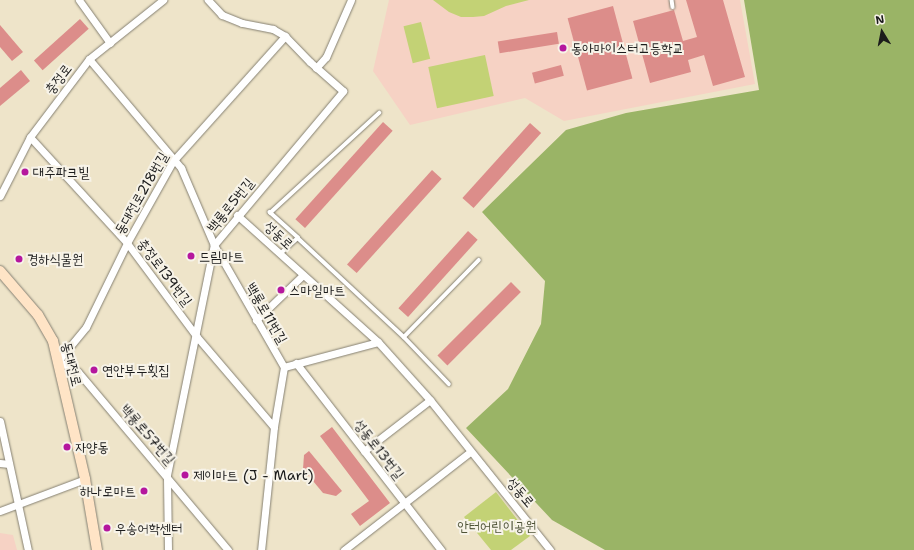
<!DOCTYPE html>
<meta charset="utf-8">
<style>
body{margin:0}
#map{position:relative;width:914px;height:550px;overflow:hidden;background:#eee4c9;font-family:"Shantell Sans","Poor Story",sans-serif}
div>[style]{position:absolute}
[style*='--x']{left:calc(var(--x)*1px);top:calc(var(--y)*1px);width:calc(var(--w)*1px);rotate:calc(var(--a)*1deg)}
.built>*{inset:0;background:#f6d2c4}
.green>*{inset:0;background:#c3d275;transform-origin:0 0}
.forest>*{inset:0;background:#9ab466}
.building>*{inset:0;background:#dc8d8a;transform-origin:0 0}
.roads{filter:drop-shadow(0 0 1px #858072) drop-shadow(0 0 1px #858072)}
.lane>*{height:3.5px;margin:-1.75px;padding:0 1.75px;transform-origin:1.75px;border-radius:1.75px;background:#fff}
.street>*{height:7px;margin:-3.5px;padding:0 3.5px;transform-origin:3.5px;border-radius:3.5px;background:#fff}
.secondary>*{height:10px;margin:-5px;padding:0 5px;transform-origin:5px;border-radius:5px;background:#ffe4c6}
.dots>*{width:11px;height:11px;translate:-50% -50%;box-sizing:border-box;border:2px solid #f7f3e8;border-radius:50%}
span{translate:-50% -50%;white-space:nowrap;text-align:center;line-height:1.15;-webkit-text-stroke:4px #f7f3e8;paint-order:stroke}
.poi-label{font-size:14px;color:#1c1c1c}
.left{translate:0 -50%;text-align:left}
.right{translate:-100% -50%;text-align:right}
.street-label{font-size:14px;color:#1c1c1c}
.park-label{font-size:14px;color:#4e5337}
.north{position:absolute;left:862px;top:12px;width:40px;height:40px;-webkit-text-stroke:3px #f7f3e8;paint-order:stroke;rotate:350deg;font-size:11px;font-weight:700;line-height:16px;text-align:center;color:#1c1c1c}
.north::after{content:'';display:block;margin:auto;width:14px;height:18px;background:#1c1c1c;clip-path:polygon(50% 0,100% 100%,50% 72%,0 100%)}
</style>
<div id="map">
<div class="built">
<div style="clip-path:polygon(389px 0,740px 0,755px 84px,564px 121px,525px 98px,410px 125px,373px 71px)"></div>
<div style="clip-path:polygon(0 533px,13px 535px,17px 550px,0 550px)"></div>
</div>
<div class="green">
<div style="clip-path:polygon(433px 0,529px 0,506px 6px,484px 16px,473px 17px,461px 17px,449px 12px)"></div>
<div style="left:421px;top:22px;width:38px;height:18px;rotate:76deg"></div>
<div style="left:485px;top:55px;width:42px;height:58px;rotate:78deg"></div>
<div style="clip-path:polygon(496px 492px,530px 536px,511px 550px,491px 550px,464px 517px)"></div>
</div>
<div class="forest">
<div style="clip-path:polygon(744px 0,914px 0,914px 550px,605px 550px,552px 520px,466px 428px,508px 389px,541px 324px,545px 281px,482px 212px,566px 130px,626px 113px,759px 90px)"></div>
</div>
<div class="building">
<div style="clip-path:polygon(686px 0,723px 0,745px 77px,713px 86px,704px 55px,688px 60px,691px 72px,650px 83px,633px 21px,674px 10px,683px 41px,697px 37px)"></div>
<div style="left:613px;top:6px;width:75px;height:47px;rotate:75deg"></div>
<div style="left:80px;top:19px;width:13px;height:62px;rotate:48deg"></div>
<div style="clip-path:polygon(0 25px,23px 52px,12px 61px,0 47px)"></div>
<div style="left:557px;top:32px;width:12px;height:60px;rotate:81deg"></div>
<div style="left:561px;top:65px;width:11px;height:30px;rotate:75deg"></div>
<div style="clip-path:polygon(21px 70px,30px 81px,0 106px,0 88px)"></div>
<div style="left:383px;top:122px;width:13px;height:131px;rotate:42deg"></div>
<div style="left:530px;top:123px;width:15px;height:101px;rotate:42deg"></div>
<div style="left:432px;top:170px;width:13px;height:127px;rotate:42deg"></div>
<div style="left:468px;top:231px;width:13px;height:104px;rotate:42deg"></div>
<div style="left:511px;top:282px;width:14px;height:104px;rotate:45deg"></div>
<div style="clip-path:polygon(332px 427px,390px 503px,360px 526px,351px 514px,369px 501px,320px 436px)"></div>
<div style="clip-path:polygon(309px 451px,342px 491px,336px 496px,323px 493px,303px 469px,304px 455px)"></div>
</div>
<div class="roads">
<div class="lane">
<div style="--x:672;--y:0;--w:7;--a:82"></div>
<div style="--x:298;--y:238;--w:38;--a:-138"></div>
<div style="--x:270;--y:213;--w:148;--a:-42.5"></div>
<div style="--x:280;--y:254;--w:24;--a:-42"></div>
<div style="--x:298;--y:238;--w:145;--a:43"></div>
<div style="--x:404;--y:337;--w:65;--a:46.2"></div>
<div style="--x:404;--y:337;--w:107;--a:-45.8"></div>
</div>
<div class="street">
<div style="--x:79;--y:0;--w:53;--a:54.2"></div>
<div style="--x:89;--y:59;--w:143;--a:49.8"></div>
<div style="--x:181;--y:168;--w:84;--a:66.8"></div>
<div style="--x:214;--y:245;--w:141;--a:60.2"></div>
<div style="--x:284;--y:367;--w:61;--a:99.5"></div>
<div style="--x:274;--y:427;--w:124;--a:96"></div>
<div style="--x:316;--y:68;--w:15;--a:-48"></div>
<div style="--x:326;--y:57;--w:62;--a:-66.3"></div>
<div style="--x:30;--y:137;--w:144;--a:47.5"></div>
<div style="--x:127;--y:243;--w:117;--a:53.3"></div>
<div style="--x:197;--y:337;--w:118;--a:49.5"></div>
<div style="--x:0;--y:196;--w:66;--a:-63"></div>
<div style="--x:30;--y:137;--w:98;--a:-52.9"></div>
<div style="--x:89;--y:59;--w:95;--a:-38.6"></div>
<div style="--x:237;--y:215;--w:190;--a:42"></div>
<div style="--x:378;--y:342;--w:78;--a:48.1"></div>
<div style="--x:430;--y:400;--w:192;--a:51.3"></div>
<div style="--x:256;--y:320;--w:65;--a:-43.8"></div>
<div style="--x:296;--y:363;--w:237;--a:52.2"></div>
<div style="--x:284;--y:367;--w:97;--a:-14.9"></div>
<div style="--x:0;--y:421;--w:132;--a:77.8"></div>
<div style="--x:364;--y:451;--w:83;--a:-37.7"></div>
<div style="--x:0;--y:463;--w:9;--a:6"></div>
<div style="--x:0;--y:511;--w:91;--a:-20.6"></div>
<div style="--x:168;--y:550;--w:75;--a:-90.8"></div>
<div style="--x:167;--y:475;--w:235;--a:-78.5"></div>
<div style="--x:214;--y:245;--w:201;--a:-50"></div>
<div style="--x:343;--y:91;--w:44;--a:-138.7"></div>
<div style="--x:310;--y:62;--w:36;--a:-134"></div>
<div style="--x:285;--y:36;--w:14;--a:-150"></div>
<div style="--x:273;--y:29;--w:32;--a:-169"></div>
<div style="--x:242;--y:23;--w:22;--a:-158"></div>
<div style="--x:222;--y:15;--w:21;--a:-133"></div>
<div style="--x:228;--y:550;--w:233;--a:-130.1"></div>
<div style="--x:78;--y:372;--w:23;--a:-151"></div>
<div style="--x:58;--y:361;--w:44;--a:-50.5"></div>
<div style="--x:86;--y:327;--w:93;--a:-64"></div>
<div style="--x:127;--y:243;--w:94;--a:-60.7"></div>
<div style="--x:173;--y:161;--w:168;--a:-48.1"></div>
<div style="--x:344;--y:550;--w:160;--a:-37.9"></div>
</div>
<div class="secondary">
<div style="--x:0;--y:271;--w:58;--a:49.2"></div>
<div style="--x:38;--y:315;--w:30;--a:60"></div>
<div style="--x:53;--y:341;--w:142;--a:76.9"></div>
<div style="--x:85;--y:479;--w:72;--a:80.4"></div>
</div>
</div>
<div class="dots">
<div style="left:563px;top:48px;background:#b5179e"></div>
<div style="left:25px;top:172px;background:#b5179e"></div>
<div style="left:191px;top:256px;background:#b5179e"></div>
<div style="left:19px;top:259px;background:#b5179e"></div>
<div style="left:281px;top:290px;background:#b5179e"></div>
<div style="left:94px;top:370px;background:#b5179e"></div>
<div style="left:67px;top:447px;background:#b5179e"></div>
<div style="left:185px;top:475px;background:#b5179e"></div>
<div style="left:144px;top:491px;background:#b5179e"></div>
<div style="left:107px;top:528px;background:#b5179e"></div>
</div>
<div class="poi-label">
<span class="left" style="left:571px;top:48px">동아마이스터고등학교</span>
<span class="left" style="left:33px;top:172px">대주파크빌</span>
<span class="left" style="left:199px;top:256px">드림마트</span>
<span class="left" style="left:27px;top:259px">경하식물원</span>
<span class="left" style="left:289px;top:290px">스마일마트</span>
<span class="left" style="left:102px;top:370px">연안부두횟집</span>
<span class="left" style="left:75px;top:447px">자양동</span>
<span class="left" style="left:193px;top:475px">제이마트 (J - Mart)</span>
<span class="right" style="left:136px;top:491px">하나로마트</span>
<span class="left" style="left:115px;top:528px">우송어학센터</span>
</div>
<div class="street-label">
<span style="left:58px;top:79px;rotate:-52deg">충정로</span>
<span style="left:141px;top:193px;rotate:-60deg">동대전로218번길</span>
<span style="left:230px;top:205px;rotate:-51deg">백룡로5번길</span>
<span style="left:279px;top:235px;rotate:43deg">성동로</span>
<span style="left:165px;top:272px;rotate:53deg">충정로139번길</span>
<span style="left:267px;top:313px;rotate:60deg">백룡로11번길</span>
<span style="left:72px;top:364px;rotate:76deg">동대전로</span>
<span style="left:148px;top:434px;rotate:49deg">백룡로57번길</span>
<span style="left:379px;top:449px;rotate:52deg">성동로13번길</span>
<span style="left:521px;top:492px;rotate:50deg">성동로</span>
</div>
<div class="park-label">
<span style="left:497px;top:526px">안터어린이공원</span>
</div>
<div class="north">N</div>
</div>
